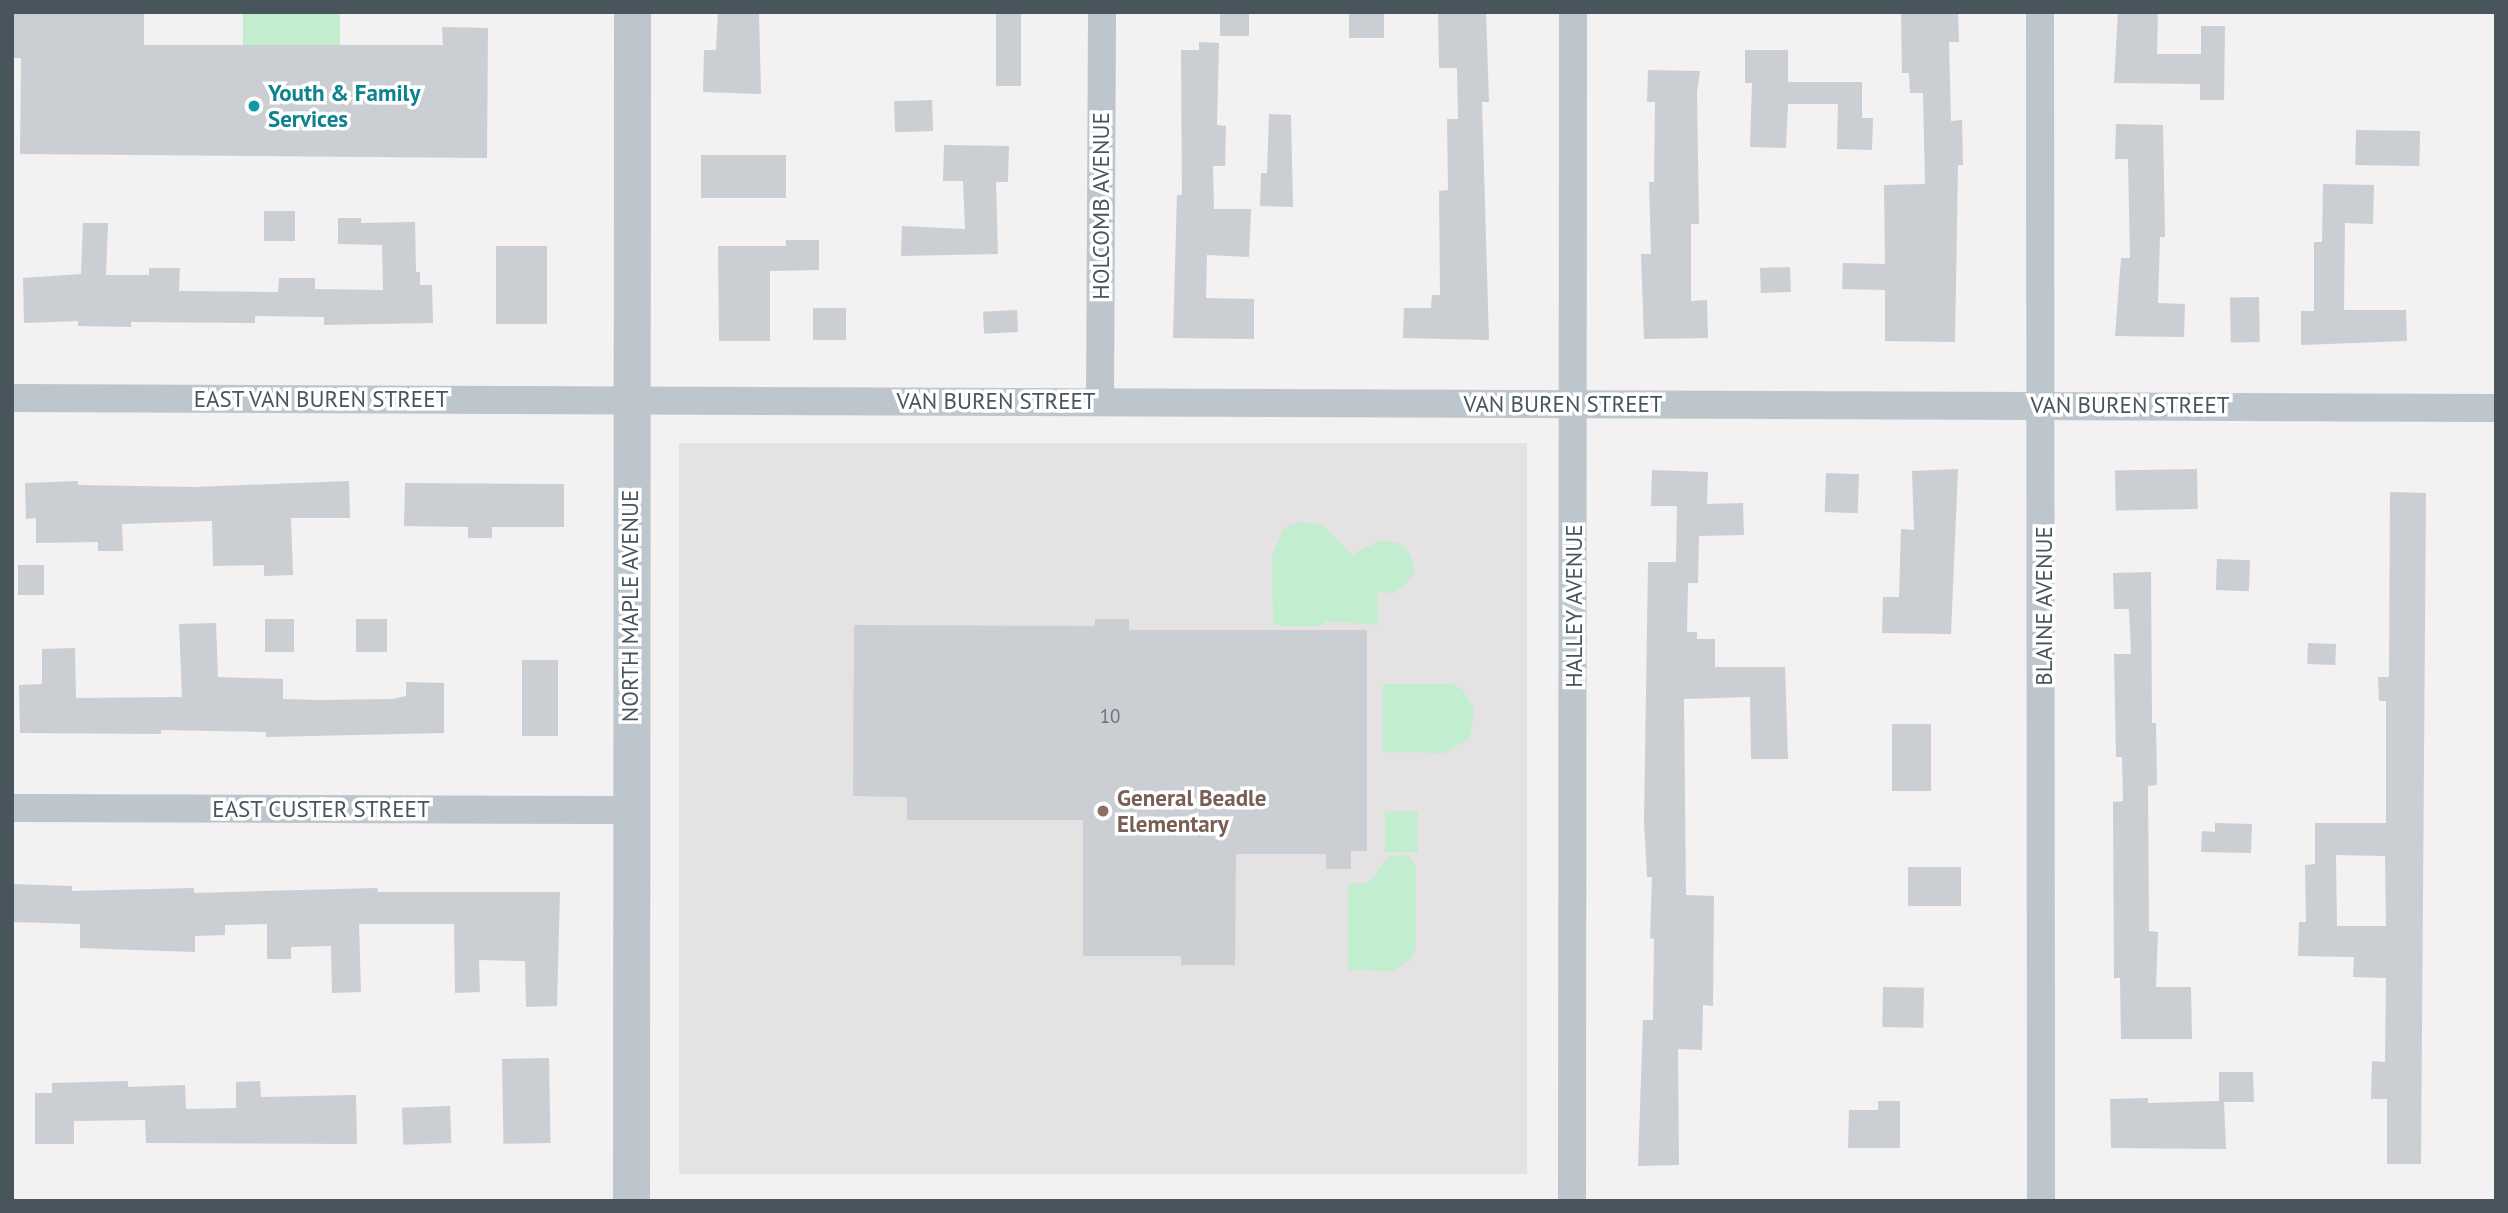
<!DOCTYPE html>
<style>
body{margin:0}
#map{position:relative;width:2508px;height:1213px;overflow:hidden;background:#f3f1f1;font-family:"PT Sans",sans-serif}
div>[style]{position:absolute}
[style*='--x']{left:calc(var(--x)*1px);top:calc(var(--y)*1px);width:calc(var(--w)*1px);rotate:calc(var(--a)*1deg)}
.education>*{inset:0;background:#e4e2e2;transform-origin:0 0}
.green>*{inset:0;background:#c2edcf;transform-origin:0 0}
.building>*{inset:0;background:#cbced3;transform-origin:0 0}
.minor>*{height:28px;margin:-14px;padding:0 14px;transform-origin:14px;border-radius:14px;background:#bdc6cc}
.tertiary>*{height:37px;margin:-18.5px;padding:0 18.5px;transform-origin:18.5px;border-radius:18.5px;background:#bdc6cc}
.dots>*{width:19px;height:19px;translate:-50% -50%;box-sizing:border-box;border:4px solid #fff;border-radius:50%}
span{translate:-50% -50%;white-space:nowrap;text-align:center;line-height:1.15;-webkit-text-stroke:7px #fff;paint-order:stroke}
.number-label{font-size:19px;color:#6a737a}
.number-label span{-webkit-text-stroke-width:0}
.culture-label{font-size:23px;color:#0d838f;font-weight:700}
.left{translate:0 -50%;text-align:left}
.street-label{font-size:23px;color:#49555d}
.education-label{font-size:23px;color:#785e54;font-weight:700}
.frame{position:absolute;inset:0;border:14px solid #49555d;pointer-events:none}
</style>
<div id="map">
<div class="education">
<div style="left:679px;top:443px;width:848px;height:731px"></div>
</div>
<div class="green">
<div style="left:243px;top:12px;width:97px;height:33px"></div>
<div style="clip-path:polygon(1301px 522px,1323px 525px,1352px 555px,1379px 541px,1391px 541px,1403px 545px,1411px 556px,1415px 571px,1404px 587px,1392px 593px,1378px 592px,1378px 625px,1326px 621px,1321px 626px,1279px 626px,1273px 622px,1272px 555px,1284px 528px)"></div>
<div style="clip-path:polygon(1383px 684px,1452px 684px,1462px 689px,1474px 709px,1470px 738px,1445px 753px,1383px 752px)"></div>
<div style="left:1385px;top:811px;width:33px;height:41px"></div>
<div style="clip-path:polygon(1409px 855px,1416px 866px,1416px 949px,1412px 958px,1392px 971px,1348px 970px,1348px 883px,1368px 883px,1389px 856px)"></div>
</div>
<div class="building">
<div style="clip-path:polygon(12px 12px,144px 12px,144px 45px,443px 45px,442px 27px,488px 28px,487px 158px,20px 154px,21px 58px,12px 58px)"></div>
<div style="clip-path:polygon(718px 12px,759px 12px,761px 94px,703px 92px,704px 50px,716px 50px)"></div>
<div style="left:996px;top:12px;width:25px;height:74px"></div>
<div style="left:1220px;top:12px;width:29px;height:24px"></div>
<div style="left:1349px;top:12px;width:35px;height:26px"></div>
<div style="clip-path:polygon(1438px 12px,1486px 12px,1489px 102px,1482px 102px,1489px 340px,1403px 338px,1404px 308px,1431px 308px,1432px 295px,1440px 295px,1439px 191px,1448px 190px,1447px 119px,1458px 119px,1457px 68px,1439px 68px)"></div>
<div style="clip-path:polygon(1901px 12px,1958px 12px,1959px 42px,1949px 42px,1951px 121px,1962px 120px,1963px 165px,1958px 165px,1955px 342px,1885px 341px,1885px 290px,1842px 289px,1843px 263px,1885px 264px,1884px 185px,1925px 184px,1923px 93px,1910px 93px,1909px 73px,1902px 73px)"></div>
<div style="clip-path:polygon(2118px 12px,2158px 12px,2157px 54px,2201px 54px,2201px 26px,2225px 26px,2224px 100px,2200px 100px,2200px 84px,2114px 83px)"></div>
<div style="clip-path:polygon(1199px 42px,1219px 43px,1217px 125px,1226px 126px,1225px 166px,1213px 166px,1214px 209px,1251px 209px,1249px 257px,1207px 255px,1206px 298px,1254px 299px,1254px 339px,1173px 338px,1177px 195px,1182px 195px,1181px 50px,1199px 50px)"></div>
<div style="clip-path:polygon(1745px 50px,1788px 50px,1788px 82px,1862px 82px,1862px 118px,1873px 118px,1872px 150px,1837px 149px,1838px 104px,1788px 104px,1786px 148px,1750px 147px,1752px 83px,1745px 83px)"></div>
<div style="clip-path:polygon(1648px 70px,1700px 71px,1697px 92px,1699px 224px,1691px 224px,1691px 301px,1707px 300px,1708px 338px,1644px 339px,1641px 254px,1651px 254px,1649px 182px,1654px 182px,1655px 102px,1647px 102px)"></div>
<div style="left:932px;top:100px;width:31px;height:38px;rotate:88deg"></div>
<div style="clip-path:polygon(1269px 114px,1291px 115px,1293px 207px,1260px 206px,1261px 173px,1267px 173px)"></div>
<div style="clip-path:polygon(2116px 124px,2163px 125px,2165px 237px,2160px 237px,2158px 303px,2185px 304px,2184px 337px,2115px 336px,2121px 258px,2130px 258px,2128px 159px,2115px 159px)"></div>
<div style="left:2356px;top:130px;width:64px;height:35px;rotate:1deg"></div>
<div style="clip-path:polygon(944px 145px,1009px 146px,1008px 182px,996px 182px,998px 254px,901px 256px,902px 226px,965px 229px,963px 181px,943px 181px)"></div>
<div style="left:701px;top:155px;width:85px;height:43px"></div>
<div style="clip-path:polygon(2323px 184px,2374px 185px,2373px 224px,2345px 223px,2344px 310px,2406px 310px,2407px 341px,2301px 345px,2301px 311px,2314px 311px,2314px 242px,2322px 242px)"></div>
<div style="left:264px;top:211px;width:31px;height:30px"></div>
<div style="clip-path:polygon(338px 218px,361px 218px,361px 223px,415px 222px,416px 272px,420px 272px,420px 285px,432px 285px,433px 323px,324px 325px,324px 317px,255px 316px,255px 323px,131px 322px,131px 327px,78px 326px,78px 321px,24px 323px,23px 278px,81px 274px,83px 223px,108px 223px,106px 275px,149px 275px,149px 268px,180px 268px,179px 291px,278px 292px,279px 278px,315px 278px,315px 289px,383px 290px,382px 245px,338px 244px)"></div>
<div style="clip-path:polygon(786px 240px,819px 240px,819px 270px,770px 271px,770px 341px,719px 341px,718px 246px,786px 246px)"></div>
<div style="left:496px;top:246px;width:51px;height:78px"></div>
<div style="left:1790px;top:267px;width:25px;height:30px;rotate:88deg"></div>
<div style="left:2259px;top:297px;width:45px;height:29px;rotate:89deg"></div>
<div style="left:846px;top:308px;width:32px;height:33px;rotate:90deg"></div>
<div style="left:1017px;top:310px;width:22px;height:34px;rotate:87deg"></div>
<div style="clip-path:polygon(1958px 469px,1951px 634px,1882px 633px,1883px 597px,1899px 597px,1901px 529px,1914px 530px,1912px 471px)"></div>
<div style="left:2197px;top:469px;width:40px;height:82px;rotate:89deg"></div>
<div style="clip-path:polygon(1652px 470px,1708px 472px,1707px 504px,1743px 503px,1744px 535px,1699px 536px,1698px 583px,1688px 583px,1687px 632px,1697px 632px,1697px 639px,1715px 639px,1715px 667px,1785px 667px,1788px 759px,1751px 759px,1750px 697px,1684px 699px,1686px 895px,1714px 896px,1713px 1006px,1703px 1005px,1702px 1050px,1678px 1049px,1679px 1165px,1638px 1166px,1643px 1020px,1653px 1020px,1654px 939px,1650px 938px,1652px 877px,1647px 877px,1644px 822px,1648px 562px,1676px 562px,1677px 506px,1651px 506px)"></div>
<div style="left:1826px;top:473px;width:33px;height:39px;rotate:2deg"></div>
<div style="clip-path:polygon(78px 481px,78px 485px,195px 487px,349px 481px,350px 518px,291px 518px,293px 575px,264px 576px,264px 565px,213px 566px,212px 521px,122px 524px,123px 551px,98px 551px,98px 542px,36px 543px,36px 518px,26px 519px,25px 483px)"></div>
<div style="clip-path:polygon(405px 483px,564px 484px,564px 527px,492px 527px,492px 538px,468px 538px,468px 527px,404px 526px)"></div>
<div style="clip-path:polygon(evenodd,2390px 492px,2426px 493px,2421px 1164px,2387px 1164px,2387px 1099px,2371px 1099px,2372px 1061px,2385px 1062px,2386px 978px,2353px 977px,2354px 957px,2298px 956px,2299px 922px,2306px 922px,2305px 865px,2315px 864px,2315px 823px,2386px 823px,2386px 701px,2379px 701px,2378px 677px,2389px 677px,2390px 492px,2336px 855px,2385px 856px,2386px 926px,2337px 926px,2336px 855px)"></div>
<div style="left:2217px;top:559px;width:33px;height:31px;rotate:2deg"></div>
<div style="left:18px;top:565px;width:26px;height:30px"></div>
<div style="clip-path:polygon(2151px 572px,2152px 723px,2156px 723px,2157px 785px,2148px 786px,2149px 931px,2158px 932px,2156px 987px,2191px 987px,2192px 1039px,2121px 1039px,2120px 978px,2114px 978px,2113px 802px,2123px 801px,2122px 757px,2116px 757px,2114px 654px,2131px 654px,2129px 609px,2114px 609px,2113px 573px)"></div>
<div style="left:265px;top:619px;width:29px;height:33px"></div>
<div style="left:356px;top:619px;width:31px;height:33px"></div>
<div style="clip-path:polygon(1095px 619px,1129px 619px,1129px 630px,1367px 630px,1367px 851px,1351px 851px,1351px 869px,1326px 869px,1326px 854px,1236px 854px,1235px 965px,1181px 965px,1181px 956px,1083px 956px,1083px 820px,907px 820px,907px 797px,853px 796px,854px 625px,1095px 626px)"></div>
<div style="clip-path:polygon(216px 623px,218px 677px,283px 679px,283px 699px,317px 700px,392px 699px,406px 696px,406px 682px,444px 683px,444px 733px,266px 737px,266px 732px,161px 730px,161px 734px,20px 733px,19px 685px,42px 684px,42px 649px,75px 648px,76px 698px,182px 697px,179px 624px)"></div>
<div style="left:2308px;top:643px;width:28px;height:21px;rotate:2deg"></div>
<div style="left:522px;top:660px;width:36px;height:76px"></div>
<div style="left:1892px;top:724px;width:39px;height:67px"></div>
<div style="clip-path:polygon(2215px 823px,2252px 824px,2251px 853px,2201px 852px,2202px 831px,2215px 832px)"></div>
<div style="left:1961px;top:867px;width:39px;height:53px;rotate:90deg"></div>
<div style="clip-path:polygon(13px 884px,72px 886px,72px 891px,194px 888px,194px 893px,377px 888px,378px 892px,560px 892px,557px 1006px,526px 1007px,525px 961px,479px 960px,480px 992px,455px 993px,454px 924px,359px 924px,361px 992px,332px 993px,331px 946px,291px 947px,291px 959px,267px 959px,267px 924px,225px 925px,225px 935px,195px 936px,195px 952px,80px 948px,80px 924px,12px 922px)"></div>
<div style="left:1883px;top:987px;width:41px;height:40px;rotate:1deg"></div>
<div style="left:549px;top:1058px;width:85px;height:47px;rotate:89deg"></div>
<div style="clip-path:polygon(2219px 1072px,2253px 1072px,2254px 1102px,2224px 1102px,2226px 1149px,2111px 1148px,2110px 1099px,2148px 1098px,2148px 1103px,2219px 1101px)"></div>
<div style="clip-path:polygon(128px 1081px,128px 1087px,185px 1085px,186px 1109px,236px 1108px,236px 1082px,260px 1081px,261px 1097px,356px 1095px,357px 1144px,146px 1143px,145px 1120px,74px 1121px,74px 1144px,35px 1144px,35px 1093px,52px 1093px,52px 1083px)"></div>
<div style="clip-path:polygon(1878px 1101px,1900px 1101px,1900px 1148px,1848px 1148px,1849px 1110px,1878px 1110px)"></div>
<div style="left:450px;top:1106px;width:37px;height:48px;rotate:88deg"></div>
</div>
<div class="minor">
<div style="--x:2040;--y:12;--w:1189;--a:89.95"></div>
<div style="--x:12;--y:398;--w:2484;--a:0.23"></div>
<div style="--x:1100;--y:401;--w:389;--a:-89.7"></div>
<div style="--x:12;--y:808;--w:618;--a:0.19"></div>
<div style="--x:1572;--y:1201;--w:1189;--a:-89.95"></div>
</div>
<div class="tertiary">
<div style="--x:631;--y:1201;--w:1189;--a:-89.95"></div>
</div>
<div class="dots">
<div style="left:254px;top:106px;background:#0f9aa8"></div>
<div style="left:1103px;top:811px;background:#8d6e63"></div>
</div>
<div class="number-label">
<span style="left:1110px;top:717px">10</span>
</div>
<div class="culture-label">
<span class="left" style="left:268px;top:106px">Youth &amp; Family<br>Services</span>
</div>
<div class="street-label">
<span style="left:1101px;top:206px;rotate:-90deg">HOLCOMB AVENUE</span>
<span style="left:321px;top:399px">EAST VAN BUREN STREET</span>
<span style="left:996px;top:401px">VAN BUREN STREET</span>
<span style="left:1563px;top:404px">VAN BUREN STREET</span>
<span style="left:2130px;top:405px">VAN BUREN STREET</span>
<span style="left:630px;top:606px;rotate:-90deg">NORTH MAPLE AVENUE</span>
<span style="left:1574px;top:606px;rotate:-90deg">HALLEY AVENUE</span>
<span style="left:2044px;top:606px;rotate:-90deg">BLAINE AVENUE</span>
<span style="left:321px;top:809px">EAST CUSTER STREET</span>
</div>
<div class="education-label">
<span class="left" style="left:1117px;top:811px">General Beadle<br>Elementary</span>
</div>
<div class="frame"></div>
</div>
